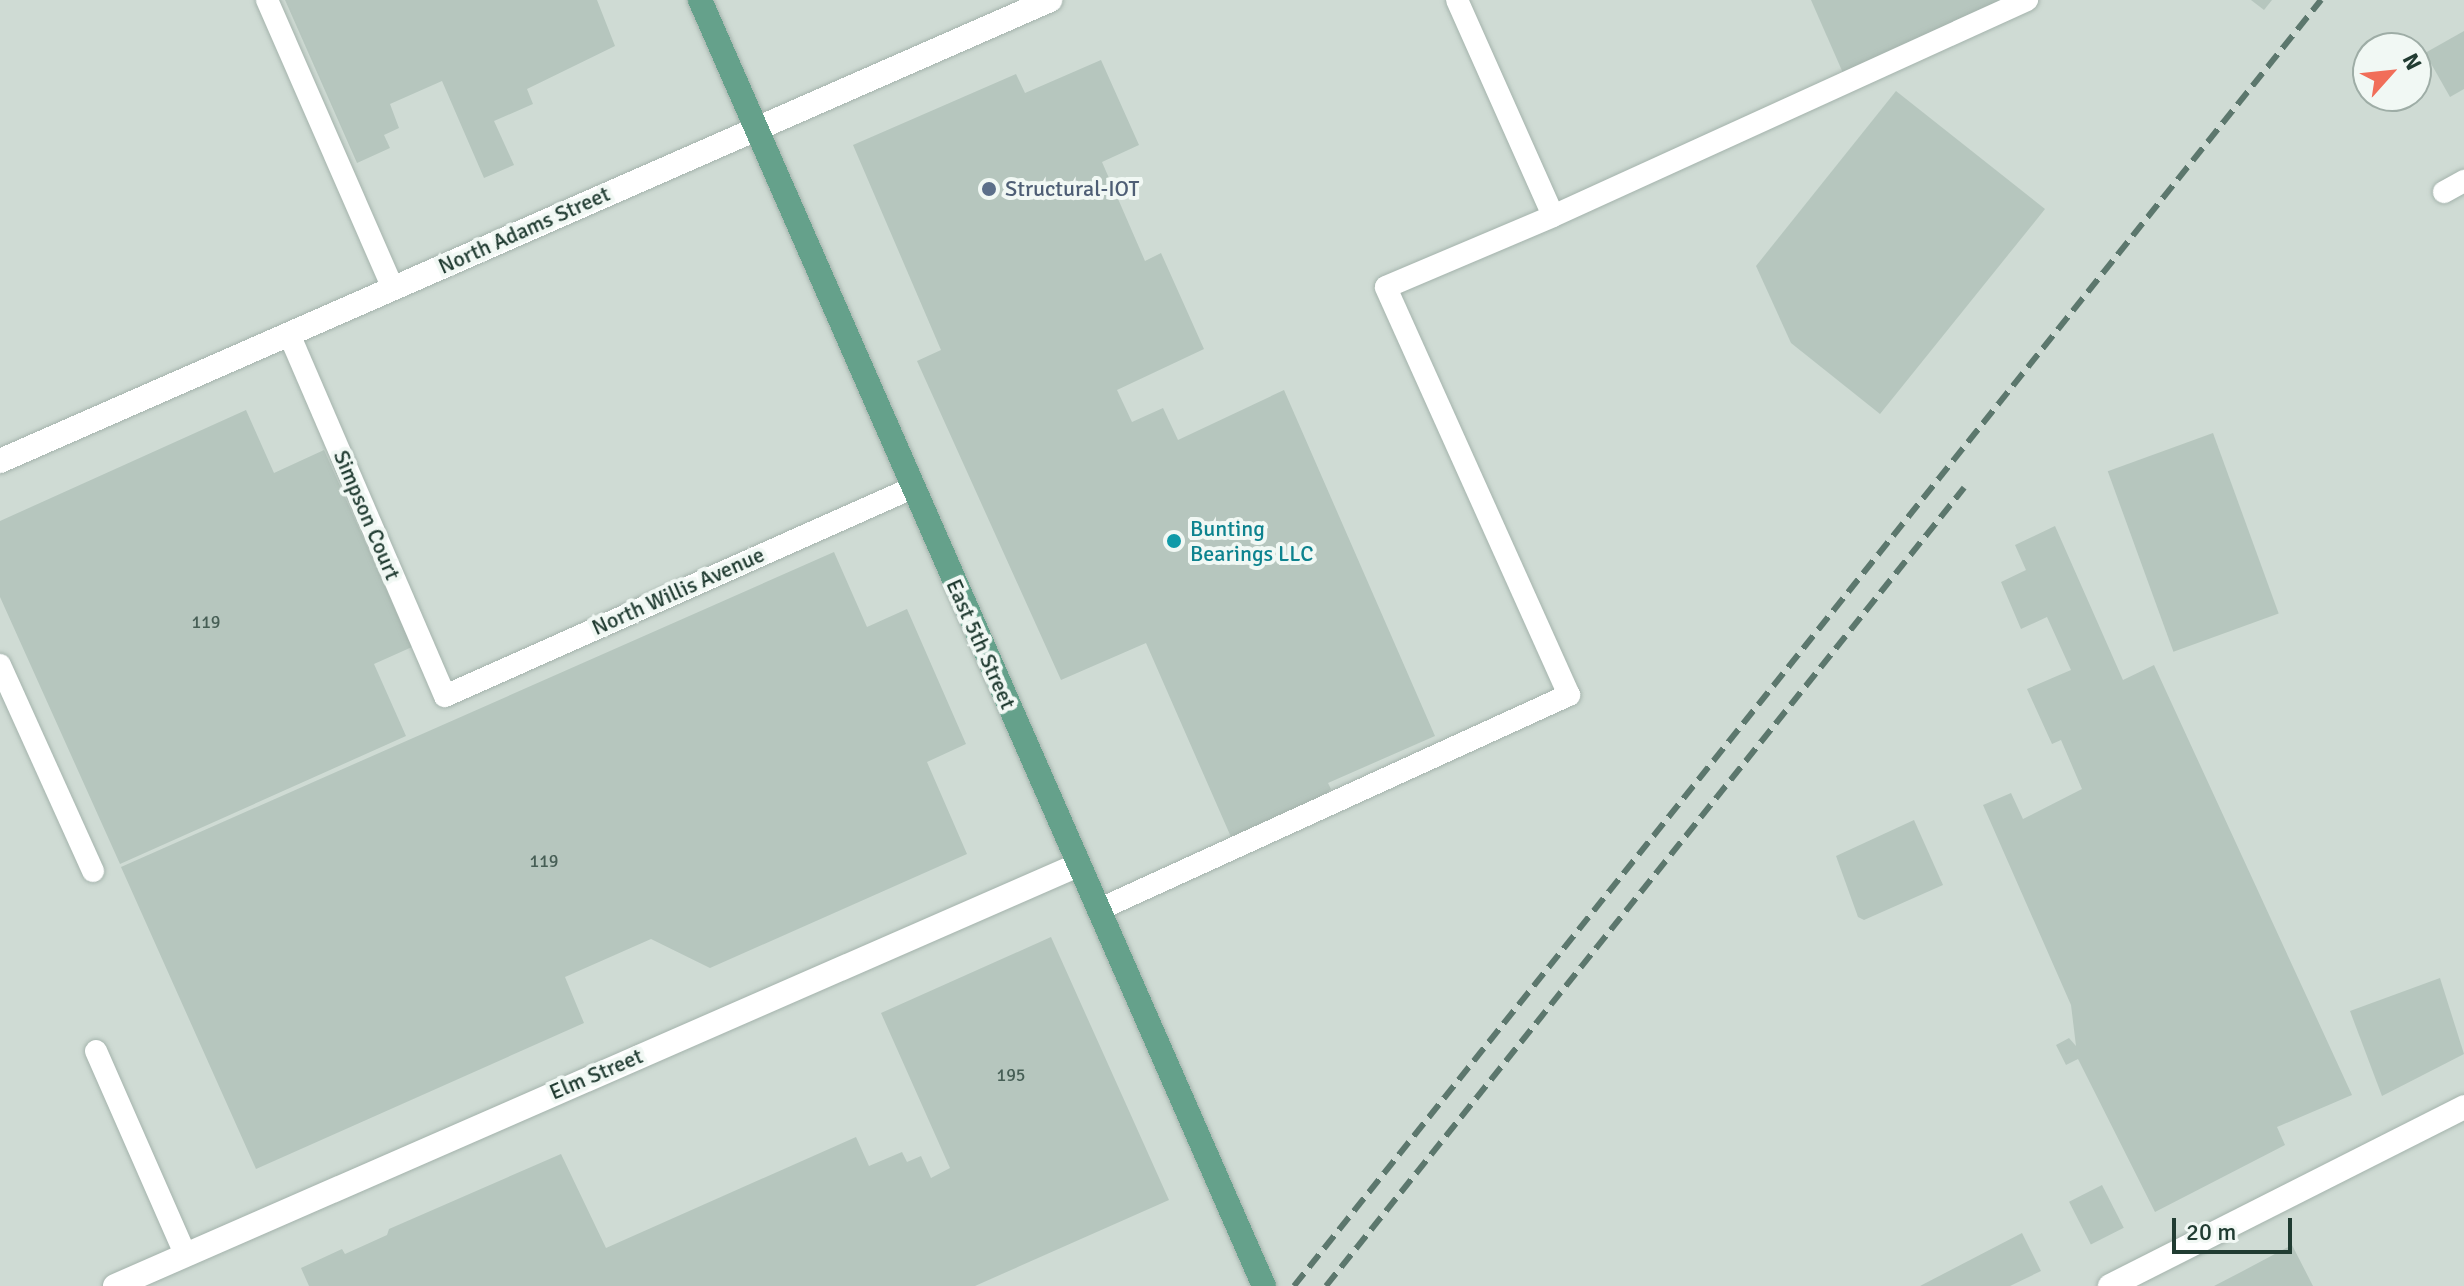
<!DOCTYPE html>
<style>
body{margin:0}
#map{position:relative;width:2464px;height:1286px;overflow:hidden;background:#e1ebe5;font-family:Signika,sans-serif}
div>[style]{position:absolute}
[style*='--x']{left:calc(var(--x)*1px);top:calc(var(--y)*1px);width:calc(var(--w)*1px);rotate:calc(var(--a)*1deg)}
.built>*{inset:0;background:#cfdbd4}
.building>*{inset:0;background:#b6c6be;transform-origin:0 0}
.roads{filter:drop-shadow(0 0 2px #a4b3ac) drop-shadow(0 0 2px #a4b3ac)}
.service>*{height:22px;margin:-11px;padding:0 11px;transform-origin:11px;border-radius:11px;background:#fff}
.minor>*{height:24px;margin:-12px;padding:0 12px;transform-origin:12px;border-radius:12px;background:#fff}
.tertiary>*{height:24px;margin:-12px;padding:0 12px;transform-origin:12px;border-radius:12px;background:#fff}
.secondary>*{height:24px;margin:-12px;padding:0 12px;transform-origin:12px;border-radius:12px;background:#fff}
.primary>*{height:24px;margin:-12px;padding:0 12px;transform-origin:12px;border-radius:12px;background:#65a18b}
.rail>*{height:6px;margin-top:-3px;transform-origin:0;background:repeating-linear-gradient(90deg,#5c776d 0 16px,transparent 0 24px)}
.dots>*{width:22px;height:22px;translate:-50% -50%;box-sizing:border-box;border:4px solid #f1f8f4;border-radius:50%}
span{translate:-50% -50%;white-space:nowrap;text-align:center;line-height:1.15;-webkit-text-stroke:8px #f1f8f4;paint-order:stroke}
.number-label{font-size:18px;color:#465e55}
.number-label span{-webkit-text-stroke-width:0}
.service-label{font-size:22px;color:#4e5e75}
.left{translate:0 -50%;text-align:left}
.street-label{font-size:22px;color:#213c32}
.culture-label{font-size:22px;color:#0d838f}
.north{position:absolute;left:2352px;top:32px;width:80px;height:80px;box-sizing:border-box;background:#f1f8f4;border:2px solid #9eada6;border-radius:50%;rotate:63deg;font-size:22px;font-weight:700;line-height:32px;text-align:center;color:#213c32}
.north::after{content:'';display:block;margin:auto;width:28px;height:36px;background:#f16e59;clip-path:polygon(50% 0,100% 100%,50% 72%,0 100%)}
.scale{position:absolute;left:2172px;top:1218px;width:120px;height:36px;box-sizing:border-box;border:4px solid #213c32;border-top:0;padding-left:10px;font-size:24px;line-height:28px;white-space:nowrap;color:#213c32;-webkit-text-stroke:6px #f1f8f4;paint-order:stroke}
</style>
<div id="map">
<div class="built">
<div style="clip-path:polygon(evenodd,0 0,2464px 0,2464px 1286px,0 1286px,0 0,2368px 48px,2416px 48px,2416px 96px,2368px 96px,2368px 48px)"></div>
</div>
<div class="building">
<div style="clip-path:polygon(285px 0,597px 0,615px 46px,527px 89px,533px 104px,494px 121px,514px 165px,484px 178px,442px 81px,390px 104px,399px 128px,384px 135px,390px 148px,357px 163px)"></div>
<div style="clip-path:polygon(1811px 0,2006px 0,1843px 73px)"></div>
<div style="clip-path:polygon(2251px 0,2272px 0,2264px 10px)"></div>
<div style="clip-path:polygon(2464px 31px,2464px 89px,2450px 97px,2425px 53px)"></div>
<div style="clip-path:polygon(1101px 60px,1139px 145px,1102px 162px,1145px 261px,1161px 253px,1204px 349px,1117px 390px,1132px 422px,1163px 408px,1178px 440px,1284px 390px,1435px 736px,1328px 783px,1331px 789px,1322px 797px,1231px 837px,1146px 643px,1061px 680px,917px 361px,941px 350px,853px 145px,1016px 74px,1025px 93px)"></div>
<div style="clip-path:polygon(1896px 91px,2045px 209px,1880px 414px,1791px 343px,1756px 266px)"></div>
<div style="clip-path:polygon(246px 410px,274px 473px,324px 450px,412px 647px,374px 664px,406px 736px,120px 864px,0 597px,0 521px)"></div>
<div style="left:2213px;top:433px;width:192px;height:112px;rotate:70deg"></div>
<div style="clip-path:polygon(2055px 526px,2123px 680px,2154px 665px,2352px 1095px,2277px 1127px,2285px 1145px,2155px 1212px,2078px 1059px,2066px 1065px,2056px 1045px,2069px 1038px,2076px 1046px,2071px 1005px,1983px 805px,2011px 793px,2023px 819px,2082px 789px,2061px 740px,2052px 744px,2027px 689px,2071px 670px,2047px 617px,2021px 629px,2001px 582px,2026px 570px,2015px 545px)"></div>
<div style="clip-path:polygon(834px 552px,867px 627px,907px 609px,966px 744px,927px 762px,967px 854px,710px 968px,651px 939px,565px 977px,584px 1023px,256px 1169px,121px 867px)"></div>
<div style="clip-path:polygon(1914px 820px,1943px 885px,1864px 920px,1858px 917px,1836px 856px)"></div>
<div style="clip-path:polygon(1051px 937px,1169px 1200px,975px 1286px,309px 1286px,301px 1268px,342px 1249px,345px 1254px,387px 1235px,389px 1229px,561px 1154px,606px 1248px,856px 1137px,869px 1166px,902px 1152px,907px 1162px,921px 1156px,931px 1178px,950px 1168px,881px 1013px)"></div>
<div style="clip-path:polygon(2440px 978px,2464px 1054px,2382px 1096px,2350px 1011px)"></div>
<div style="left:2102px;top:1185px;width:48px;height:37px;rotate:63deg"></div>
<div style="clip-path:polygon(2022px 1233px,2041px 1271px,2010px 1286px,1920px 1286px)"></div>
<div style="clip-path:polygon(2292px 1245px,2313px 1286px,2214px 1286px,2241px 1272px)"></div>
</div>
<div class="roads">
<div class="service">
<div style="--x:267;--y:0;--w:314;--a:66.4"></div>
<div style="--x:1457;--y:0;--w:236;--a:66"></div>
<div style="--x:1553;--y:216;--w:521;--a:-24.5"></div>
<div style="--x:2444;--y:192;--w:23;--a:-29"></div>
<div style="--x:289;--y:334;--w:394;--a:66.7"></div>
<div style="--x:445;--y:696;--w:511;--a:-24.01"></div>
<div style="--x:0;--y:665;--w:226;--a:65.7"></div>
<div style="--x:1098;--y:910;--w:518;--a:-24.54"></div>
<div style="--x:1569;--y:695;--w:447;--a:-114.2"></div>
<div style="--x:1386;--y:287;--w:181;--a:-23"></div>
<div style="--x:96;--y:1051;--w:222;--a:66.3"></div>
</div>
<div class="minor">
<div style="--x:115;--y:1286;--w:1051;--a:-23.61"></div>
</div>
<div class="tertiary">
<div style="--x:2110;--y:1286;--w:397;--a:-26.8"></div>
</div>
<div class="secondary">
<div style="--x:0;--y:461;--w:1147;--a:-23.7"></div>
</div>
<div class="primary">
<div style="--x:700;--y:0;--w:1404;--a:66.32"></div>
</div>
</div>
<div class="rail">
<div style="--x:1294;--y:1286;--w:1646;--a:-51.39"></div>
<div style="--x:1326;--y:1286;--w:1022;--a:-51.36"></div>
</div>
<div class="dots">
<div style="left:989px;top:189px;background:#5c6f8a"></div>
<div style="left:1174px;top:541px;background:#0f9aa8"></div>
</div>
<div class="number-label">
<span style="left:206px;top:622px">119</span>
<span style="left:544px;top:861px">119</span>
<span style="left:1011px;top:1075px">195</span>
</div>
<div class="service-label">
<span class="left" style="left:1005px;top:189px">Structural-IOT</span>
</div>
<div class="street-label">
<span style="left:524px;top:230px;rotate:-24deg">North Adams Street</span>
<span style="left:367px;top:515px;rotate:67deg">Simpson Court</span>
<span style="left:678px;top:591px;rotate:-24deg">North Willis Avenue</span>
<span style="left:981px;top:644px;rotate:66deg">East 5th Street</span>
<span style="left:596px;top:1074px;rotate:-23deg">Elm Street</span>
</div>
<div class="culture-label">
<span class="left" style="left:1190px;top:541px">Bunting<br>Bearings LLC</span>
</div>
<div class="north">N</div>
<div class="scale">20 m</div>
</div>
